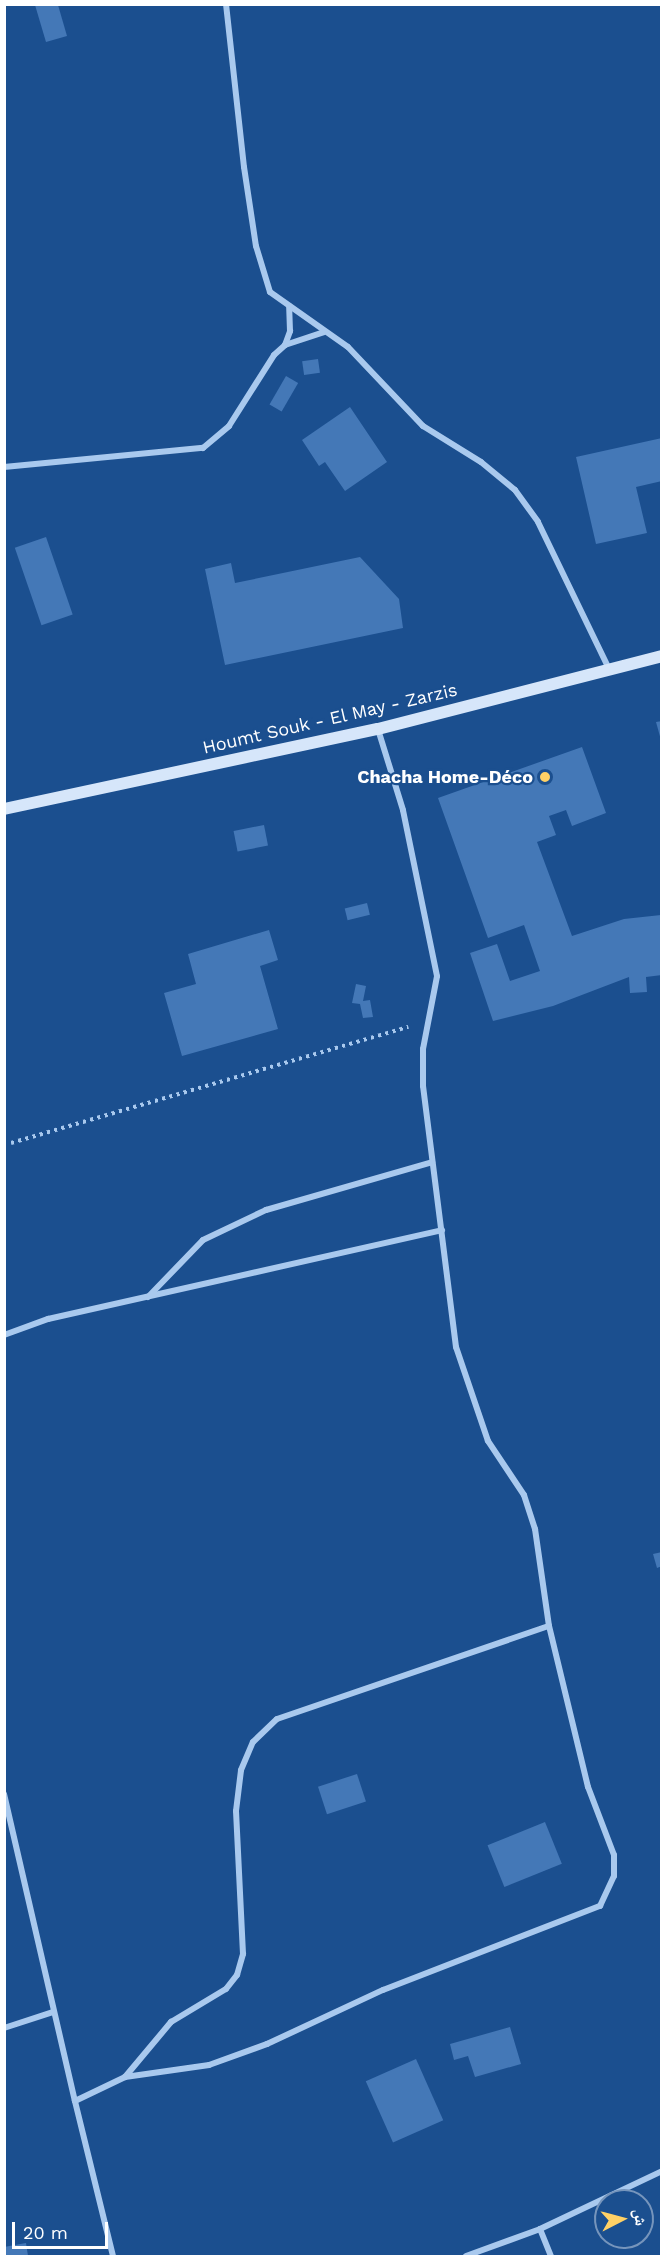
<!DOCTYPE html>
<meta charset="utf-8">
<style>
body{margin:0}
#map{position:relative;width:666px;height:2261px;overflow:hidden;background:#1b4f8f;font-family:"Work Sans","Noto Naskh Arabic",sans-serif}
div>[style]{position:absolute}
[style*='--x']{left:calc(var(--x)*1px);top:calc(var(--y)*1px);width:calc(var(--w)*1px);rotate:calc(var(--a)*1deg)}
.building>*{inset:0;background:#4478b7;transform-origin:0 0}
.path>*{height:4px;margin-top:-2px;transform-origin:0;background:repeating-linear-gradient(90deg,#a9c9ee 0 3px,transparent 0 7.5px)}
.street>*{height:6px;margin:-3px;padding:0 3px;transform-origin:3px;border-radius:3px;background:#a9c9ee}
.secondary>*{height:12px;margin:-6px;padding:0 6px;transform-origin:6px;border-radius:6px;background:#d6e6fa}
.dots>*{width:16px;height:16px;translate:-50% -50%;box-sizing:border-box;border:3px solid #1b4f8f;border-radius:50%}
span{translate:-50% -50%;white-space:nowrap;text-align:center;line-height:1.15;-webkit-text-stroke:4.5px #1b4f8f;paint-order:stroke}
.street-label{font-size:18px;color:#fff}
.poi-label{font-size:18px;color:#fff;font-weight:700}
.right{translate:-100% -50%;text-align:right}
.frame{position:absolute;inset:0;border:6px solid #fff;pointer-events:none}
.north{position:absolute;left:594px;top:2189px;width:60px;height:60px;box-sizing:border-box;background:#1b4f8f;border:2px solid #7695bc;border-radius:50%;rotate:84deg;font-size:16px;font-weight:700;line-height:24px;text-align:center;color:#fff}
.north::after{content:'';display:block;margin:auto;width:21px;height:27px;background:#ffd166;clip-path:polygon(50% 0,100% 100%,50% 72%,0 100%)}
.scale{position:absolute;left:12px;top:2222px;width:96px;height:27px;box-sizing:border-box;border:3px solid #fff;border-top:0;padding-left:8px;font-size:18px;line-height:21px;white-space:nowrap;color:#fff;-webkit-text-stroke:4px #1b4f8f;paint-order:stroke}
</style>
<div id="map">
<div class="building">
<div style="clip-path:polygon(35px 5px,58px 5px,67px 36px,46px 42px)"></div>
<div style="left:318px;top:359px;width:14px;height:16px;rotate:82deg"></div>
<div style="left:286px;top:376px;width:14px;height:33px;rotate:30deg"></div>
<div style="clip-path:polygon(350px 407px,387px 462px,345px 491px,325px 462px,319px 466px,302px 440px)"></div>
<div style="clip-path:polygon(662px 438px,662px 481px,636px 487px,647px 533px,596px 544px,576px 457px)"></div>
<div style="left:46px;top:537px;width:82px;height:33px;rotate:71deg"></div>
<div style="clip-path:polygon(360px 557px,399px 599px,403px 628px,225px 665px,205px 569px,231px 563px,235px 583px)"></div>
<div style="clip-path:polygon(662px 721px,662px 740px,661px 740px,656px 722px)"></div>
<div style="clip-path:polygon(582px 747px,606px 813px,572px 826px,566px 810px,549px 816px,556px 835px,537px 842px,572px 936px,624px 919px,661px 915px,662px 975px,646px 977px,647px 992px,630px 993px,629px 977px,553px 1006px,493px 1021px,470px 953px,497px 944px,510px 981px,540px 971px,524px 925px,488px 938px,438px 798px)"></div>
<div style="left:264px;top:825px;width:21px;height:31px;rotate:79deg"></div>
<div style="left:367px;top:903px;width:12px;height:23px;rotate:76deg"></div>
<div style="clip-path:polygon(269px 930px,278px 960px,260px 966px,278px 1029px,182px 1056px,164px 993px,196px 984px,188px 954px)"></div>
<div style="clip-path:polygon(356px 984px,366px 986px,363px 1001px,370px 1000px,373px 1017px,363px 1018px,360px 1004px,352px 1003px)"></div>
<div style="clip-path:polygon(662px 1552px,662px 1566px,657px 1568px,653px 1554px)"></div>
<div style="left:357px;top:1774px;width:29px;height:41px;rotate:72deg"></div>
<div style="left:545px;top:1822px;width:45px;height:62px;rotate:68deg"></div>
<div style="clip-path:polygon(510px 2027px,521px 2064px,475px 2077px,468px 2056px,454px 2060px,450px 2044px)"></div>
<div style="left:416px;top:2059px;width:67px;height:55px;rotate:66deg"></div>
<div style="clip-path:polygon(26px 2243px,28px 2256px,4px 2256px,4px 2247px)"></div>
</div>
<div class="path">
<div style="--x:11;--y:1143;--w:414;--a:-16.3"></div>
</div>
<div class="street">
<div style="--x:226;--y:4;--w:164;--a:83.7"></div>
<div style="--x:244;--y:167;--w:80;--a:81.4"></div>
<div style="--x:256;--y:246;--w:48;--a:73.1"></div>
<div style="--x:270;--y:292;--w:95;--a:35.2"></div>
<div style="--x:348;--y:347;--w:109;--a:46.5"></div>
<div style="--x:423;--y:426;--w:68;--a:31.8"></div>
<div style="--x:481;--y:462;--w:44;--a:39.5"></div>
<div style="--x:515;--y:490;--w:39;--a:54"></div>
<div style="--x:538;--y:522;--w:163;--a:64.2"></div>
<div style="--x:285;--y:345;--w:15;--a:-70"></div>
<div style="--x:290;--y:331;--w:25;--a:-92"></div>
<div style="--x:4;--y:467;--w:200;--a:-5.5"></div>
<div style="--x:203;--y:448;--w:34;--a:-40"></div>
<div style="--x:229;--y:426;--w:84;--a:-57.6"></div>
<div style="--x:274;--y:355;--w:15;--a:-42"></div>
<div style="--x:285;--y:345;--w:41;--a:-18.4"></div>
<div style="--x:148;--y:1297;--w:79;--a:-46"></div>
<div style="--x:203;--y:1240;--w:70;--a:-25.5"></div>
<div style="--x:266;--y:1210;--w:173;--a:-16.1"></div>
<div style="--x:4;--y:1335;--w:47;--a:-20"></div>
<div style="--x:48;--y:1319;--w:404;--a:-12.7"></div>
<div style="--x:4;--y:1794;--w:315;--a:77"></div>
<div style="--x:4;--y:2028;--w:52;--a:-18.1"></div>
<div style="--x:125;--y:2077;--w:85;--a:-8.1"></div>
<div style="--x:209;--y:2065;--w:62;--a:-19.9"></div>
<div style="--x:267;--y:2044;--w:128;--a:-25"></div>
<div style="--x:383;--y:1990;--w:233;--a:-21.2"></div>
<div style="--x:600;--y:1906;--w:33;--a:-65"></div>
<div style="--x:614;--y:1876;--w:21;--a:-90"></div>
<div style="--x:614;--y:1855;--w:73;--a:-110.9"></div>
<div style="--x:588;--y:1787;--w:166;--a:-103.6"></div>
<div style="--x:540;--y:2229;--w:29;--a:68"></div>
<div style="--x:113;--y:2256;--w:160;--a:-103.8"></div>
<div style="--x:75;--y:2101;--w:55;--a:-25.6"></div>
<div style="--x:125;--y:2077;--w:72;--a:-50.1"></div>
<div style="--x:171;--y:2022;--w:64;--a:-31"></div>
<div style="--x:226;--y:1989;--w:18;--a:-52"></div>
<div style="--x:237;--y:1975;--w:22;--a:-74"></div>
<div style="--x:243;--y:1954;--w:143;--a:-92.8"></div>
<div style="--x:236;--y:1811;--w:41;--a:-83"></div>
<div style="--x:241;--y:1770;--w:30;--a:-67"></div>
<div style="--x:253;--y:1742;--w:33;--a:-44"></div>
<div style="--x:277;--y:1719;--w:287;--a:-18.9"></div>
<div style="--x:549;--y:1626;--w:98;--a:-98.2"></div>
<div style="--x:535;--y:1529;--w:36;--a:-108"></div>
<div style="--x:524;--y:1495;--w:65;--a:-123.7"></div>
<div style="--x:488;--y:1441;--w:99;--a:-108.8"></div>
<div style="--x:456;--y:1347;--w:263;--a:-97.2"></div>
<div style="--x:423;--y:1086;--w:37;--a:-90"></div>
<div style="--x:423;--y:1049;--w:74;--a:-79.1"></div>
<div style="--x:437;--y:976;--w:169;--a:-101.6"></div>
<div style="--x:403;--y:810;--w:85;--a:-107.2"></div>
<div style="--x:466;--y:2256;--w:79;--a:-20"></div>
<div style="--x:540;--y:2229;--w:135;--a:-25.4"></div>
</div>
<div class="secondary">
<div style="--x:4;--y:809;--w:382;--a:-12.1"></div>
<div style="--x:378;--y:729;--w:293;--a:-14.4"></div>
</div>
<div class="dots">
<div style="left:545px;top:777px;background:#ffd166"></div>
</div>
<div class="street-label">
<span style="left:330px;top:719px;rotate:-13deg">Houmt Souk - El May - Zarzis</span>
</div>
<div class="poi-label">
<span class="right" style="left:533px;top:777px">Chacha Home-Déco</span>
</div>
<div class="frame"></div>
<div class="north">ش</div>
<div class="scale">20 m</div>
</div>
